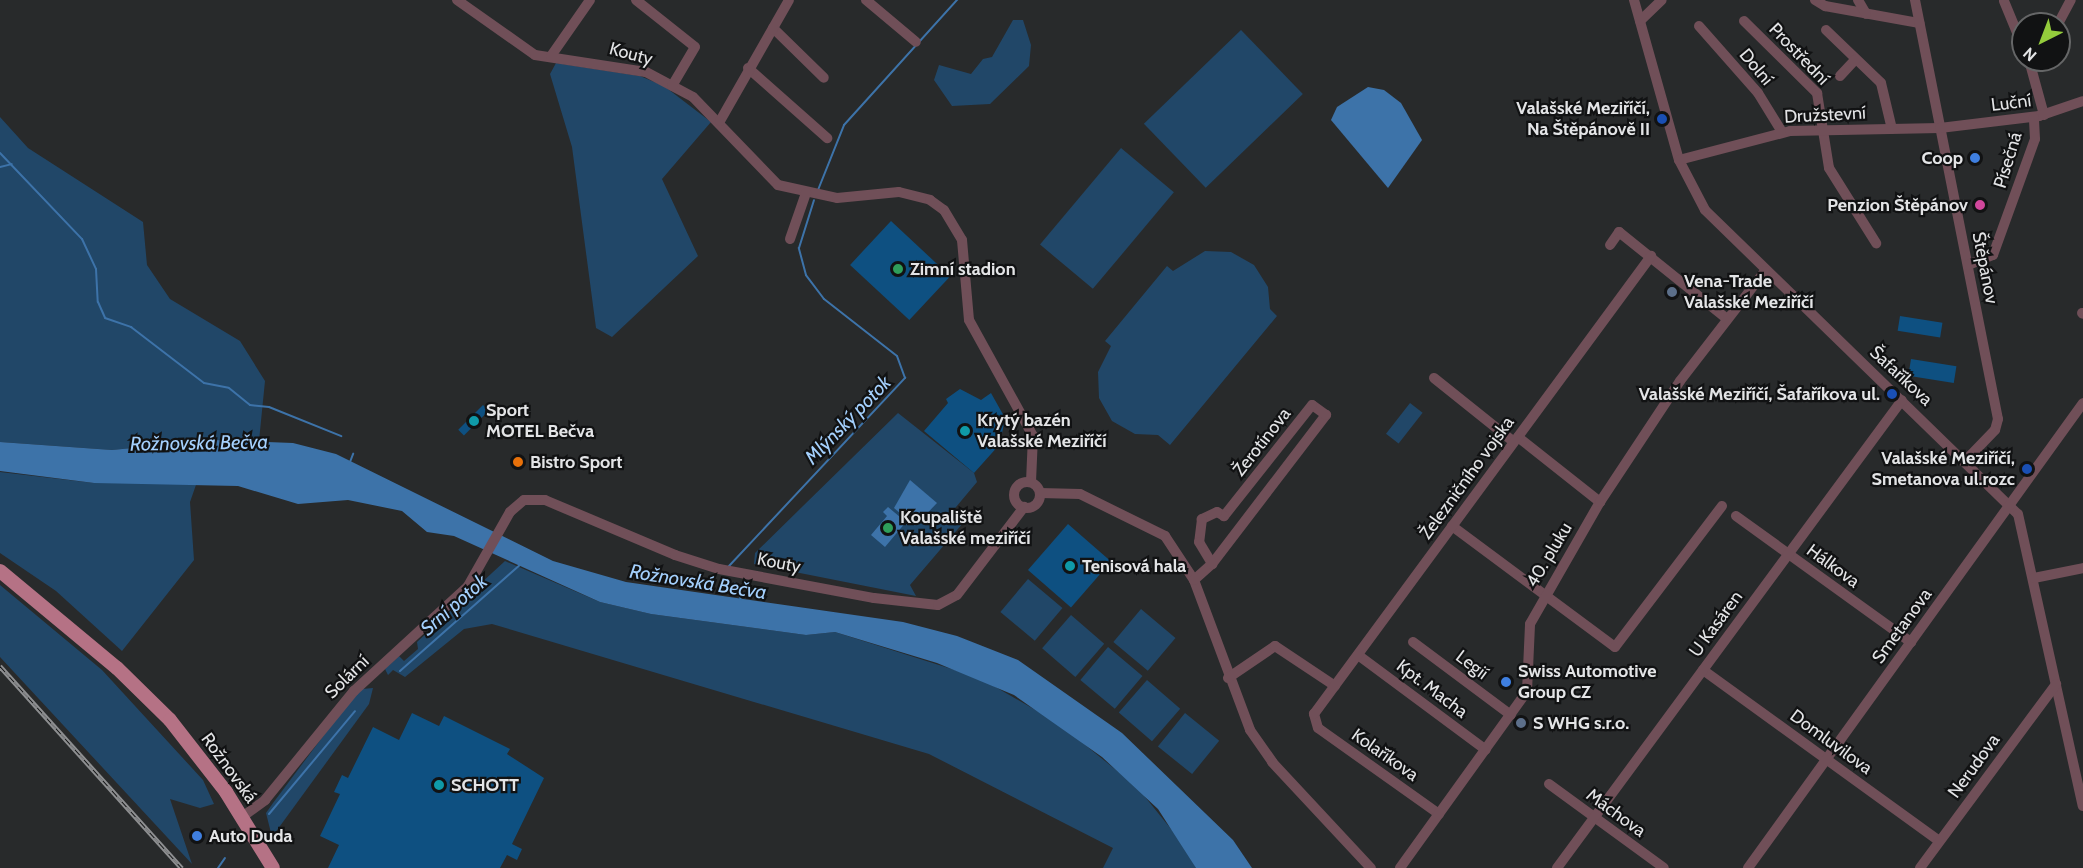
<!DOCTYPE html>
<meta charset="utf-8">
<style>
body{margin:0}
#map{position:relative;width:2083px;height:868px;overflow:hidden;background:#282a2b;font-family:Cabin,sans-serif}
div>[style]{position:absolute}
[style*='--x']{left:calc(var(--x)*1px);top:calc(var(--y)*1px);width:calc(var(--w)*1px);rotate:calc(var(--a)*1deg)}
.green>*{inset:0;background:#214768;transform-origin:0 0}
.water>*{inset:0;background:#3d73a9}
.stream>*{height:2px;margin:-1px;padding:0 1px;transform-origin:1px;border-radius:1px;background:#3d73a9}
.building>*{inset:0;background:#0e5081;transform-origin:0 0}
.minor>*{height:10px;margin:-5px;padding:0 5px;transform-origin:5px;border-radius:5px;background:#704f58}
.minor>.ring{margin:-5px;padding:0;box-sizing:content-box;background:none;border:10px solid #704f58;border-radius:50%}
.major>*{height:14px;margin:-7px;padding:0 7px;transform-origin:7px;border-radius:7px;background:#b57285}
.rail>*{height:4.5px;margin-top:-2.25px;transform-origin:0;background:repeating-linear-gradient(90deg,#111213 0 7px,#8e8f91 0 14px);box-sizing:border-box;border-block:2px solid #8e8f91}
.dots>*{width:16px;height:16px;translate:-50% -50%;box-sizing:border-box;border:3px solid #111213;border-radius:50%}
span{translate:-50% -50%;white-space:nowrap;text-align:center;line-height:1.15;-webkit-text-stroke:4.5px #111213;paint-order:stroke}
.street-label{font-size:18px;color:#e3e4e6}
.poi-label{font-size:18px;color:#e3e4e6;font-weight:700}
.right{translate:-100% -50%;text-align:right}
.left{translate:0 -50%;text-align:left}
.water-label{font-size:20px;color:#a4d0fd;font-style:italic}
.north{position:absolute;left:2011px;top:12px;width:60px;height:60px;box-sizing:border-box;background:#111213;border:2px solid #656667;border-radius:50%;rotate:222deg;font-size:16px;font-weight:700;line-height:24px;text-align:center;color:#e3e4e6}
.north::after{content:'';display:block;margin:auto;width:21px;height:27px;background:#94cc3c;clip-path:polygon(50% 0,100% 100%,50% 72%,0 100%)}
</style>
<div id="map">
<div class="green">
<div style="clip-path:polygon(1013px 20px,1023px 20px,1031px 45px,1029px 66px,990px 104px,952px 106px,934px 80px,939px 65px,971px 74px,983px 59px,992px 57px)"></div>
<div style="left:1241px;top:30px;width:89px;height:135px;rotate:46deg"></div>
<div style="clip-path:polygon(556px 63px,640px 76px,664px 86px,711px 122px,662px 179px,698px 256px,612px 337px,596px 328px,572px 147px,550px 74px)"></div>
<div style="clip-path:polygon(0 117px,28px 148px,143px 222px,147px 265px,170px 299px,240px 341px,265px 381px,259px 441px,214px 440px,112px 450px,0 442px)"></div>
<div style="left:1121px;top:148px;width:69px;height:126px;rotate:40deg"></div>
<div style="clip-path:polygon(1205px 251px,1231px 252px,1254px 265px,1268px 287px,1270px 309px,1277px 316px,1170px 445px,1158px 435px,1135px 434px,1112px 421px,1099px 398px,1098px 372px,1111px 346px,1105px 341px,1167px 266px,1173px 271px)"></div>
<div style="left:1410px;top:403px;width:16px;height:39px;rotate:38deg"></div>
<div style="clip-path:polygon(898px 413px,974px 473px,977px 482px,951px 513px,963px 523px,910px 585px,916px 596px,754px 564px,755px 553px)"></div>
<div style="clip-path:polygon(0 472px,94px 483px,197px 482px,190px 502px,194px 560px,122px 651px,56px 591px,0 553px)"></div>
<div style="clip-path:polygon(505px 561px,600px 602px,651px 614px,806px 635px,835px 632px,980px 678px,1058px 723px,1137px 787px,1188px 850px,1196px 868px,1103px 868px,1113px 848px,929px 754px,492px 624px,464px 629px,405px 677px,393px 670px,388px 675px,385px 669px,399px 656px,404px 661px,418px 649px,417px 642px)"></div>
<div style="left:1028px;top:579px;width:45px;height:43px;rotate:40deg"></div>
<div style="clip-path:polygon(0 585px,102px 670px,203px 780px,214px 804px,200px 808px,170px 799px,192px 864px,0 657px)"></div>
<div style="left:1141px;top:609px;width:45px;height:43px;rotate:40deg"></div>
<div style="left:1071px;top:615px;width:44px;height:44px;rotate:41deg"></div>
<div style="left:1108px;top:647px;width:45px;height:43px;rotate:40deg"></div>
<div style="left:1147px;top:680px;width:44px;height:43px;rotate:41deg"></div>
<div style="clip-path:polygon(373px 688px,369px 704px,272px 837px,266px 813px,273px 803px,345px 707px,362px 689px)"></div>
<div style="left:1185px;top:713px;width:44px;height:43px;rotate:39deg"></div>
</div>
<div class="water">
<div style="clip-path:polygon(1368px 87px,1384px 90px,1401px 103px,1422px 140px,1388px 188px,1331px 120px,1337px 107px)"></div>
<div style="clip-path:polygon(214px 440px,293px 443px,336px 454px,553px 561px,626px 582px,903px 622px,957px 636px,1018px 660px,1122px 733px,1233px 840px,1252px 868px,1196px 868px,1158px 809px,1102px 757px,1014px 695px,937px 663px,835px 632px,806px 635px,651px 614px,600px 602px,454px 536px,427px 532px,402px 511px,348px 500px,298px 504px,238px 486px,94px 483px,0 471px,0 442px,112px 450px)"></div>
<div style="clip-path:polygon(910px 480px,937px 503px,915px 526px,894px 508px)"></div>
<div style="clip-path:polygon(888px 507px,906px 522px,885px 547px,871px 535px,887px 516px,883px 512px)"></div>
</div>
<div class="stream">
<div style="--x:0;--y:153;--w:119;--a:46.4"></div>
<div style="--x:82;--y:239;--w:33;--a:65"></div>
<div style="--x:96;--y:269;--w:33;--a:87"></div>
<div style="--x:98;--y:302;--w:17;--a:66"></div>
<div style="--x:105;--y:318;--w:28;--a:19"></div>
<div style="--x:131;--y:327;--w:92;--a:37.5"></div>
<div style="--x:204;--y:383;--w:25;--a:11"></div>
<div style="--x:229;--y:388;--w:27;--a:39"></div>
<div style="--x:250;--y:405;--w:19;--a:6"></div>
<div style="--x:269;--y:407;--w:78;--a:21.9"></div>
<div style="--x:0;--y:167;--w:12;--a:-14"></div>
<div style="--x:818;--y:190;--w:70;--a:-68.2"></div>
<div style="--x:844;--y:125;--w:169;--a:-47.9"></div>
<div style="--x:350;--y:462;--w:9;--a:-69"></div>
<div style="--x:729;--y:566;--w:258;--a:-46.9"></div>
<div style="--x:905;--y:378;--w:23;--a:-110"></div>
<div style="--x:897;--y:356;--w:93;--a:-142"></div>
<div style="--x:824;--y:299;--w:30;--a:-127"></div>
<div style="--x:806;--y:275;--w:28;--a:-105"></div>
<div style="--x:799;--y:248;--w:50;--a:-72.6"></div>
<div style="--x:735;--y:583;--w:18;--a:71"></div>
<div style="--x:400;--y:671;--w:160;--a:-41.5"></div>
<div style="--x:269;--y:814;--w:134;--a:-50.1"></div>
<div style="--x:218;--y:868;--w:12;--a:-55"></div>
</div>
<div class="building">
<div style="left:891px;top:221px;width:81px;height:60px;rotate:43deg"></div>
<div style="left:1900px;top:316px;width:43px;height:15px;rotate:9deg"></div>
<div style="left:1911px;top:359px;width:46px;height:17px;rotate:9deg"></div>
<div style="clip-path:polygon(960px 389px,981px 400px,991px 393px,1005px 418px,1000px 444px,974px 473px,924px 431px,948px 403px,946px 399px)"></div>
<div style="left:483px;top:405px;width:8px;height:35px;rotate:45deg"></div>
<div style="left:1068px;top:524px;width:57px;height:61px;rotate:41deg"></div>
<div style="clip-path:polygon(412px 713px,439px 726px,444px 716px,510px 749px,507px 754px,544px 778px,512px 844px,522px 849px,517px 860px,507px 855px,500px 868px,328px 868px,339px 845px,320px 836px,340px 794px,334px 792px,342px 775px,348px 778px,373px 727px,399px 740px)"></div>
</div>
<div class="minor">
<div style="--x:457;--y:0;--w:95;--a:35.2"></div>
<div style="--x:535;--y:55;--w:112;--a:8.7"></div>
<div style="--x:646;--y:72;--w:53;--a:28"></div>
<div style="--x:693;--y:97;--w:122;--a:46"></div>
<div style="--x:778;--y:185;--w:60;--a:12.4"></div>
<div style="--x:837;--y:198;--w:62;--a:-5.5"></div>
<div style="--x:899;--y:192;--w:32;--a:14"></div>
<div style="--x:930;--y:200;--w:17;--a:36"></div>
<div style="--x:944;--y:210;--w:35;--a:59"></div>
<div style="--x:962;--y:240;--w:80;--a:85"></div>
<div style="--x:969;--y:320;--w:132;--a:61.1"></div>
<div style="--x:1033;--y:436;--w:46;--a:92.5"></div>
<div style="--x:636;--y:0;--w:75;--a:38.5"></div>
<div style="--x:695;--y:47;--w:45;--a:120.5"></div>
<div style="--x:866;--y:0;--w:65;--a:40"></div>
<div style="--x:1634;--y:0;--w:166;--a:74.3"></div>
<div style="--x:1679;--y:160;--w:56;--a:62.5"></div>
<div style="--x:1705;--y:210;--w:436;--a:44.2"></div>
<div style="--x:2018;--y:514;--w:299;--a:77.5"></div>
<div style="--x:1815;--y:0;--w:12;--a:31"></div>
<div style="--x:1825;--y:6;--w:96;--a:10.3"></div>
<div style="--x:1858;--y:0;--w:16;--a:60"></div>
<div style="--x:1915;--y:0;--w:427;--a:78.8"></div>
<div style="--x:1998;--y:419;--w:11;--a:105"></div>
<div style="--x:1995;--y:430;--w:42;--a:134"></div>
<div style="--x:2004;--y:1;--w:50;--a:67.6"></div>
<div style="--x:1640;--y:21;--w:30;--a:-44"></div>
<div style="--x:1744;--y:21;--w:103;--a:44.6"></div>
<div style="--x:1817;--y:93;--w:76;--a:80.9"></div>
<div style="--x:1829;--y:168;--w:89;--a:57.9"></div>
<div style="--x:2058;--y:24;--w:27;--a:-62"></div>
<div style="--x:1699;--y:26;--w:89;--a:48.6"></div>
<div style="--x:1758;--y:93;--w:46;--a:58.4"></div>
<div style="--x:773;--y:28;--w:71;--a:44.4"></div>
<div style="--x:1826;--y:30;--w:76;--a:43.9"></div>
<div style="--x:1881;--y:83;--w:47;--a:76.6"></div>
<div style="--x:551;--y:56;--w:68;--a:-55.1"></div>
<div style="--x:2029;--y:60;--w:57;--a:74.7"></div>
<div style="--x:748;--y:68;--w:106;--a:41.5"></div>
<div style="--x:1840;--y:76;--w:23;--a:-47"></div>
<div style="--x:720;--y:121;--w:139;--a:-60.3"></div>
<div style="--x:1679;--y:160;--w:115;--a:-14.6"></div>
<div style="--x:1790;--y:131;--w:150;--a:-1.1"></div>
<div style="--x:1940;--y:128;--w:100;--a:-6.9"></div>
<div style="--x:2039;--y:116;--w:46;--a:-18.8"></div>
<div style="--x:790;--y:239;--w:49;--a:-70.8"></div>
<div style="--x:1610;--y:245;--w:16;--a:-55"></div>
<div style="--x:1619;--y:232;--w:137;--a:38.8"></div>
<div style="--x:1968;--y:265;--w:27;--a:-22"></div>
<div style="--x:1993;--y:255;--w:123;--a:-70.1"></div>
<div style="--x:2035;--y:139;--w:22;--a:-93"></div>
<div style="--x:2082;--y:313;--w:1;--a:45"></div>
<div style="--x:1434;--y:378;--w:102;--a:38.7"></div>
<div style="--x:1518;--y:437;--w:105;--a:38.4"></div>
<div class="ring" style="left:1014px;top:482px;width:16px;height:16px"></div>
<div style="--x:1040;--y:493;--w:40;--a:1.4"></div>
<div style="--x:1080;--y:494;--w:95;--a:26.3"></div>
<div style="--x:1165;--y:536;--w:53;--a:56.6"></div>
<div style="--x:1194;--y:580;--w:160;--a:69.5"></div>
<div style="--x:1250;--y:730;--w:39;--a:55"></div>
<div style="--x:1272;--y:762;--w:145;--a:47"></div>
<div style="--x:1736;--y:516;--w:216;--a:35.8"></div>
<div style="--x:1452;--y:526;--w:203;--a:36.6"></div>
<div style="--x:1615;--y:647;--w:177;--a:-52.8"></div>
<div style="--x:2034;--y:578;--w:50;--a:-11.5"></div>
<div style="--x:1194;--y:580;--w:24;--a:-42"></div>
<div style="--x:1212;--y:564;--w:188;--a:-52.6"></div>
<div style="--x:1326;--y:415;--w:17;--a:-144"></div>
<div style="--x:1312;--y:405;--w:142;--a:128.4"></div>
<div style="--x:1224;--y:516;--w:8;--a:-150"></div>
<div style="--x:1217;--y:512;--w:17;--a:155"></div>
<div style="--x:1202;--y:519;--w:23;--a:97"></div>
<div style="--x:1199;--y:542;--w:26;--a:59"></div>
<div style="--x:1413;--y:642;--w:122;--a:36.7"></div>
<div style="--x:1358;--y:655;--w:159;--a:36.6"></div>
<div style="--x:1703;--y:670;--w:291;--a:35.9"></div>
<div style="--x:1228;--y:678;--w:57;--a:-34.2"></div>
<div style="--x:1275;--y:646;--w:72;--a:33.7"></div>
<div style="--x:1549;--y:784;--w:142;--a:36.1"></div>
<div style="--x:1439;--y:814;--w:148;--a:-144.6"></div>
<div style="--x:1318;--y:728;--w:15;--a:-106"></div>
<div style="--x:1314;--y:714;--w:569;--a:-53.65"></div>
<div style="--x:242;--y:817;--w:29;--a:-36"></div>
<div style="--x:265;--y:800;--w:141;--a:-50.8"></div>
<div style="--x:354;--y:691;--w:155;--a:-42.6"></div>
<div style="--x:468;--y:586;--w:85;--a:-60.4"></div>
<div style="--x:510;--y:512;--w:18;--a:-41"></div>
<div style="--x:524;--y:500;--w:21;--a:0"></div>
<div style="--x:545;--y:500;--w:141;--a:22.9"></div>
<div style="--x:675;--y:555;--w:46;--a:17.7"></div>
<div style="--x:719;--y:569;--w:158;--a:10.6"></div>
<div style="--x:874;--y:598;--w:64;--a:6.2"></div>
<div style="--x:938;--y:605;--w:21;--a:-28"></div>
<div style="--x:957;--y:595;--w:111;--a:-52.7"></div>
<div style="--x:1400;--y:868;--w:218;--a:-54.3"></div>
<div style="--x:1527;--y:691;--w:67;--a:-87.4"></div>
<div style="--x:1530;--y:624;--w:141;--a:-60.2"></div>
<div style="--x:1600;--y:502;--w:145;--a:-56.5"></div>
<div style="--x:1680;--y:381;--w:139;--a:-52.3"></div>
<div style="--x:1557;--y:868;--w:581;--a:-53.6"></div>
<div style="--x:1748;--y:868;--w:573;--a:-54.23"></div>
<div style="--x:1920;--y:868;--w:229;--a:-53.5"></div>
</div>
<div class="major">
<div style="--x:0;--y:571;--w:152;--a:39.7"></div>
<div style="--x:117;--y:668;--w:74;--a:44.5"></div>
<div style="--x:170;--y:720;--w:91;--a:52.1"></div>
<div style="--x:226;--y:792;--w:89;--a:58.3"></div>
</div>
<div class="rail">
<div style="--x:0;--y:666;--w:272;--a:48"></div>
</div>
<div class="dots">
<div style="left:1662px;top:119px;background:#1a4fb4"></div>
<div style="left:1975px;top:158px;background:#3f7fe0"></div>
<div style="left:1980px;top:205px;background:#d1479c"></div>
<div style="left:898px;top:269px;background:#2e9e5b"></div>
<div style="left:1672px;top:292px;background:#5c6f8a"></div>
<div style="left:1892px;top:394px;background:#1a4fb4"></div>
<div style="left:474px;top:421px;background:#0f9aa8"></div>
<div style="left:965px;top:431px;background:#0f9aa8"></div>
<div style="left:518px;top:462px;background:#e8710a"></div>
<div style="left:2027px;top:469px;background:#1a4fb4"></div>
<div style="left:888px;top:528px;background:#2e9e5b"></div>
<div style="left:1070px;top:566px;background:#0f9aa8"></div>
<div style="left:1506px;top:682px;background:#3f7fe0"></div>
<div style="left:1521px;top:723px;background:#5c6f8a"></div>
<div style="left:439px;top:785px;background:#0f9aa8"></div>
<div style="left:197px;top:836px;background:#3f7fe0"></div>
</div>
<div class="street-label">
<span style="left:631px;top:54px;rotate:15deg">Kouty</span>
<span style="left:1799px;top:54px;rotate:46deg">Prostřední</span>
<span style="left:1756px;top:67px;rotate:50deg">Dolní</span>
<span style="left:2011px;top:103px;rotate:-7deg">Luční</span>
<span style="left:1825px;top:115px;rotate:-3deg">Družstevní</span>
<span style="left:2008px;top:160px;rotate:-73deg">Písečná</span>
<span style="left:1985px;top:268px;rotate:79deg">Štěpánov</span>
<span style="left:1901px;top:376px;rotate:43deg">Šafaříkova</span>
<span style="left:1262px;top:442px;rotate:-52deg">Žerotínova</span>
<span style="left:1467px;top:478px;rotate:-54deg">Železničního vojska</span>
<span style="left:1549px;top:555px;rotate:-59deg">40. pluku</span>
<span style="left:779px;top:563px;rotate:11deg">Kouty</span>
<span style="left:1833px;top:566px;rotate:36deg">Hálkova</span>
<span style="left:1716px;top:624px;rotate:-54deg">U Kasáren</span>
<span style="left:1902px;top:626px;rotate:-54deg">Smetanova</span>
<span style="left:1472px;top:665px;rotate:37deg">Legií</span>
<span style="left:347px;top:677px;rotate:-44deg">Solární</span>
<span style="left:1432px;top:689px;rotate:37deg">Kpt. Macha</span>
<span style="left:1831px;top:742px;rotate:36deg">Domluvilova</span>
<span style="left:1385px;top:755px;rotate:35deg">Kolaříkova</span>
<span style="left:1974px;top:766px;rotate:-54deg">Nerudova</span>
<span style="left:229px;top:768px;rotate:54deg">Rožnovská</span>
<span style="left:1616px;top:813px;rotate:36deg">Máchova</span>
</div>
<div class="poi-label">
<span class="right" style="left:1650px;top:119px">Valašské Meziříčí,<br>Na Štěpánově II</span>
<span class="right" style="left:1963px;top:158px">Coop</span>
<span class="right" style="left:1968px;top:205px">Penzion Štěpánov</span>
<span class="left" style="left:910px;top:269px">Zimní stadion</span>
<span class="left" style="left:1684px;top:292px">Vena-Trade<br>Valašské Meziříčí</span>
<span class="right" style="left:1880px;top:394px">Valašské Meziříčí, Šafaříkova ul.</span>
<span class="left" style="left:486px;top:421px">Sport<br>MOTEL Bečva</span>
<span class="left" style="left:977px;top:431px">Krytý bazén<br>Valašské Meziříčí</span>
<span class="right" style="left:2015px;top:469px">Valašské Meziříčí,<br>Smetanova ul.rozc</span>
<span class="left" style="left:530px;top:462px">Bistro Sport</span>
<span class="left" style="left:900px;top:528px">Koupaliště<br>Valašské meziříčí</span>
<span class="left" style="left:1082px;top:566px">Tenisová hala</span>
<span class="left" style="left:1518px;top:682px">Swiss Automotive<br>Group CZ</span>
<span class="left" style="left:1533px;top:723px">S WHG s.r.o.</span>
<span class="left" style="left:451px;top:785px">SCHOTT</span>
<span class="left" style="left:209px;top:836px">Auto Duda</span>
</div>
<div class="water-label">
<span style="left:848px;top:420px;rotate:-46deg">Mlýnský potok</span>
<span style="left:199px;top:443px;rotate:-1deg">Rožnovská Bečva</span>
<span style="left:698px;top:582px;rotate:9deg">Rožnovská Bečva</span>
<span style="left:454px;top:605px;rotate:-41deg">Srní potok</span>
</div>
<div class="north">N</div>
</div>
